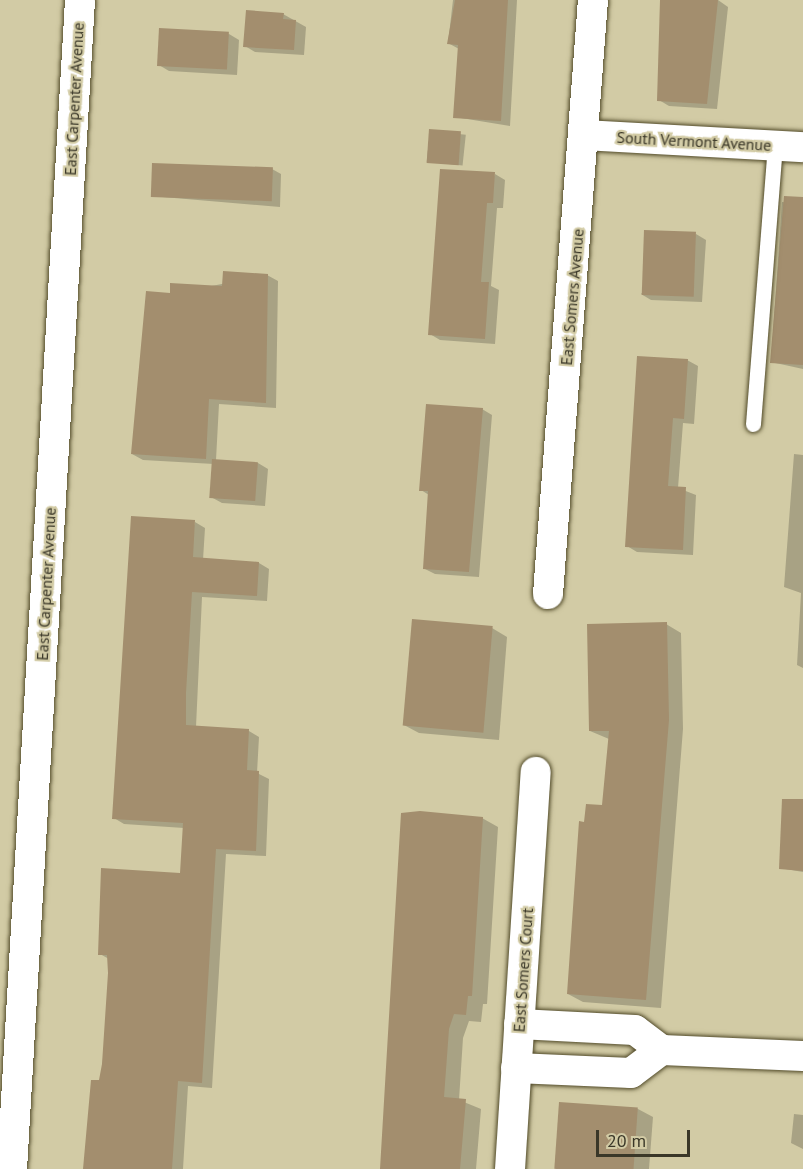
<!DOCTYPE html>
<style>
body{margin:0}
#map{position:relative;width:803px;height:1169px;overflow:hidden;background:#d2cba5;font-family:"PT Sans",sans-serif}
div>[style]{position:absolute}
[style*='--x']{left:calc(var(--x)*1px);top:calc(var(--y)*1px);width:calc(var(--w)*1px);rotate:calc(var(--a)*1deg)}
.shadow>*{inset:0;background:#0003;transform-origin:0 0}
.building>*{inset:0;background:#a38e6e;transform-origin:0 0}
.roads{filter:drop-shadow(0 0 2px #524b29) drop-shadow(0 0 2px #524b29)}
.service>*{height:15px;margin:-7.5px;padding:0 7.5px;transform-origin:7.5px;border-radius:7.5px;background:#fff}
.minor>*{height:30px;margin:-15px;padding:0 15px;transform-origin:15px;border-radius:15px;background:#fff}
span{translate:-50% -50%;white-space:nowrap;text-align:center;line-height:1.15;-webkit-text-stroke:4.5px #d2cba5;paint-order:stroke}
.street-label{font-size:16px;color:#3a3728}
.scale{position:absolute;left:596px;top:1130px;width:94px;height:27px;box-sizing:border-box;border:3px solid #3a3728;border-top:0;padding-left:8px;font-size:18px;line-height:21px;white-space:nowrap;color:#3a3728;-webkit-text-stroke:4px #d2cba5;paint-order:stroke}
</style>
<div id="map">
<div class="shadow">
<div style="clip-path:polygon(453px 0,517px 0,510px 126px,455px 117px,459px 49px,448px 43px)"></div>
<div style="clip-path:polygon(664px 0,718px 0,728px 7px,717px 109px,669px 106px,659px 100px)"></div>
<div style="clip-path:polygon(283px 14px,306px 27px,304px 55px,255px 52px,245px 46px)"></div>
<div style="clip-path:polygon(229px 34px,239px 40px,237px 75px,169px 71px,159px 65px)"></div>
<div style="left:430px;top:131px;width:36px;height:31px;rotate:6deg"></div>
<div style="clip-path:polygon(272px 169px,281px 174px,280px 207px,151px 196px)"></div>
<div style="clip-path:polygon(495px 174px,505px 180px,503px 208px,497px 208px,491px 286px,499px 290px,495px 344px,440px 340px,430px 334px)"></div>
<div style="clip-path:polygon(782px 202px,803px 203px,803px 369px,771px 362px)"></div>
<div style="clip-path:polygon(696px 234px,706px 240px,702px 302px,651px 300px,641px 294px)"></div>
<div style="clip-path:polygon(267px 275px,278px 281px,276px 408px,219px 404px,216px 460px,258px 463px,268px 469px,265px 506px,222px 503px,211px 497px,214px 464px,143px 460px,132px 454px,171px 294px)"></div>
<div style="clip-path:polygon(687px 360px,698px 366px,694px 424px,683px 423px,678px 488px,696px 495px,693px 555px,637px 552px,627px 546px)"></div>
<div style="clip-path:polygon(482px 409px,492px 415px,479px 577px,435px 574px,425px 569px,429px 495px,421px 490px)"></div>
<div style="clip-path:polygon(794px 454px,803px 455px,803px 668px,797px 665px,801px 593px,784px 587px)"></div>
<div style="clip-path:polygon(195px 522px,205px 528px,203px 560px,259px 563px,269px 569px,267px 601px,202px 597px,196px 727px,249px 731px,259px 737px,257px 773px,269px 779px,266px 856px,226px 854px,212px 1088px,188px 1086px,183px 1169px,86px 1169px,101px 1082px,110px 973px,109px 959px,100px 954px,182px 875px,184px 828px,124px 824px,114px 818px)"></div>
<div style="clip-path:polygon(666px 624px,681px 633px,683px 729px,661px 1008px,583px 1002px,568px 994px,585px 824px,603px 806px,609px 739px,590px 731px)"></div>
<div style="clip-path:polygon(492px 628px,507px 637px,499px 740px,419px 733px,404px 725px)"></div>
<div style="clip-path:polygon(482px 818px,498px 827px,487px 1004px,483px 1004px,481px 1022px,469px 1021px,463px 1038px,459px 1100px,481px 1109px,476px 1169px,382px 1169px)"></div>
<div style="clip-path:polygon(803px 846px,803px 872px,780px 868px)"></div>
<div style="clip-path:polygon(561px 1104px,638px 1109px,653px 1117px,649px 1169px,556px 1169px)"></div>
<div style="clip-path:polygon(794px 1114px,803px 1115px,803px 1149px,791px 1143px)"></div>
</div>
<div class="building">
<div style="clip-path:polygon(455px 0,508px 0,501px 121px,453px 118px,458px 45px,447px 44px)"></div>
<div style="clip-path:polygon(660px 0,718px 0,707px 104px,657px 101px)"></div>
<div style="clip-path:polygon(246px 10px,284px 13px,283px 19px,296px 20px,294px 50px,243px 47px)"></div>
<div style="left:159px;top:28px;width:70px;height:38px;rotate:3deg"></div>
<div style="left:429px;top:129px;width:32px;height:34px;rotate:4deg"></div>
<div style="left:152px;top:163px;width:121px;height:34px;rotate:2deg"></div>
<div style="clip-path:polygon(440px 169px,495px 172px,493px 203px,487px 203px,481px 282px,489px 282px,485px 339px,428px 335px)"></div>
<div style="clip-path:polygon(784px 196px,803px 197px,803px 365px,770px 363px)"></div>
<div style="left:644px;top:230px;width:52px;height:65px;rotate:2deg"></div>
<div style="clip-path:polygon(223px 271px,268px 274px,266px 403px,209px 399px,206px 459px,131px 454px,146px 291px,170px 293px,170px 283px,222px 286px)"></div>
<div style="clip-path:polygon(637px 356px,688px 359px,684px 419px,673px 418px,668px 486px,686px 487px,683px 550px,625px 547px)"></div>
<div style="clip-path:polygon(426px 404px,483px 408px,469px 572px,423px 569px,428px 491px,419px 491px)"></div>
<div style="left:212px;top:459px;width:46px;height:39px;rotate:4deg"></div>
<div style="clip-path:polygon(131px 516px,195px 520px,193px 557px,259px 562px,257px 596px,192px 592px,186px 693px,186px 725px,249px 729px,247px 770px,259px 771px,257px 826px,256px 851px,216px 849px,202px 1083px,178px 1081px,172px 1169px,83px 1169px,91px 1080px,99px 1080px,102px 1064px,108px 973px,107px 955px,98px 955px,101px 868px,180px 873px,183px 823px,112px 819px)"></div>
<div style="left:412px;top:619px;width:81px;height:107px;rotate:5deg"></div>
<div style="clip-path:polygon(667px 622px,669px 720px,646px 1000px,567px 994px,579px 821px,584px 822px,586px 804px,602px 805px,609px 731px,589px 731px,587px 624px)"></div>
<div style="clip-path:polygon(782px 799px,803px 799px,803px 871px,779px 869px)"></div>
<div style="clip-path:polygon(420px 811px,483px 817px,472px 996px,468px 996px,466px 1015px,454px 1014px,449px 1029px,444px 1097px,466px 1099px,460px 1169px,380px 1169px,401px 813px)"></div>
<div style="left:559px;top:1102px;width:79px;height:67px;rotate:4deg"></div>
</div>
<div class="roads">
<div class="service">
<div style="--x:753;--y:424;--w:279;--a:-85.5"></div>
</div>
<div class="minor">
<div style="--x:585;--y:135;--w:218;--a:3.2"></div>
<div style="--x:548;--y:594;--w:596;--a:-85.67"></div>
<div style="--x:519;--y:1024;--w:116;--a:3"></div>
<div style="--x:635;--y:1030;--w:34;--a:37"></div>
<div style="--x:662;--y:1050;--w:141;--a:2.4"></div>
<div style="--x:516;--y:1068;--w:115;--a:2.5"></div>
<div style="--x:631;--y:1073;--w:39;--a:-37"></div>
<div style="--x:12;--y:1169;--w:1171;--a:-86.67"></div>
<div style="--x:510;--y:1169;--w:398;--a:-86.3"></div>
</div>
</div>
<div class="street-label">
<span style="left:74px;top:99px;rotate:-87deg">East Carpenter Avenue</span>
<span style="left:694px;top:141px;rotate:3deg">South Vermont Avenue</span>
<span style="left:572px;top:297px;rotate:-85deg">East Somers Avenue</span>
<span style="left:46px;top:584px;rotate:-87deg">East Carpenter Avenue</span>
<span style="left:523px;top:970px;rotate:-86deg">East Somers Court</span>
</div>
<div class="scale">20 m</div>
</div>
